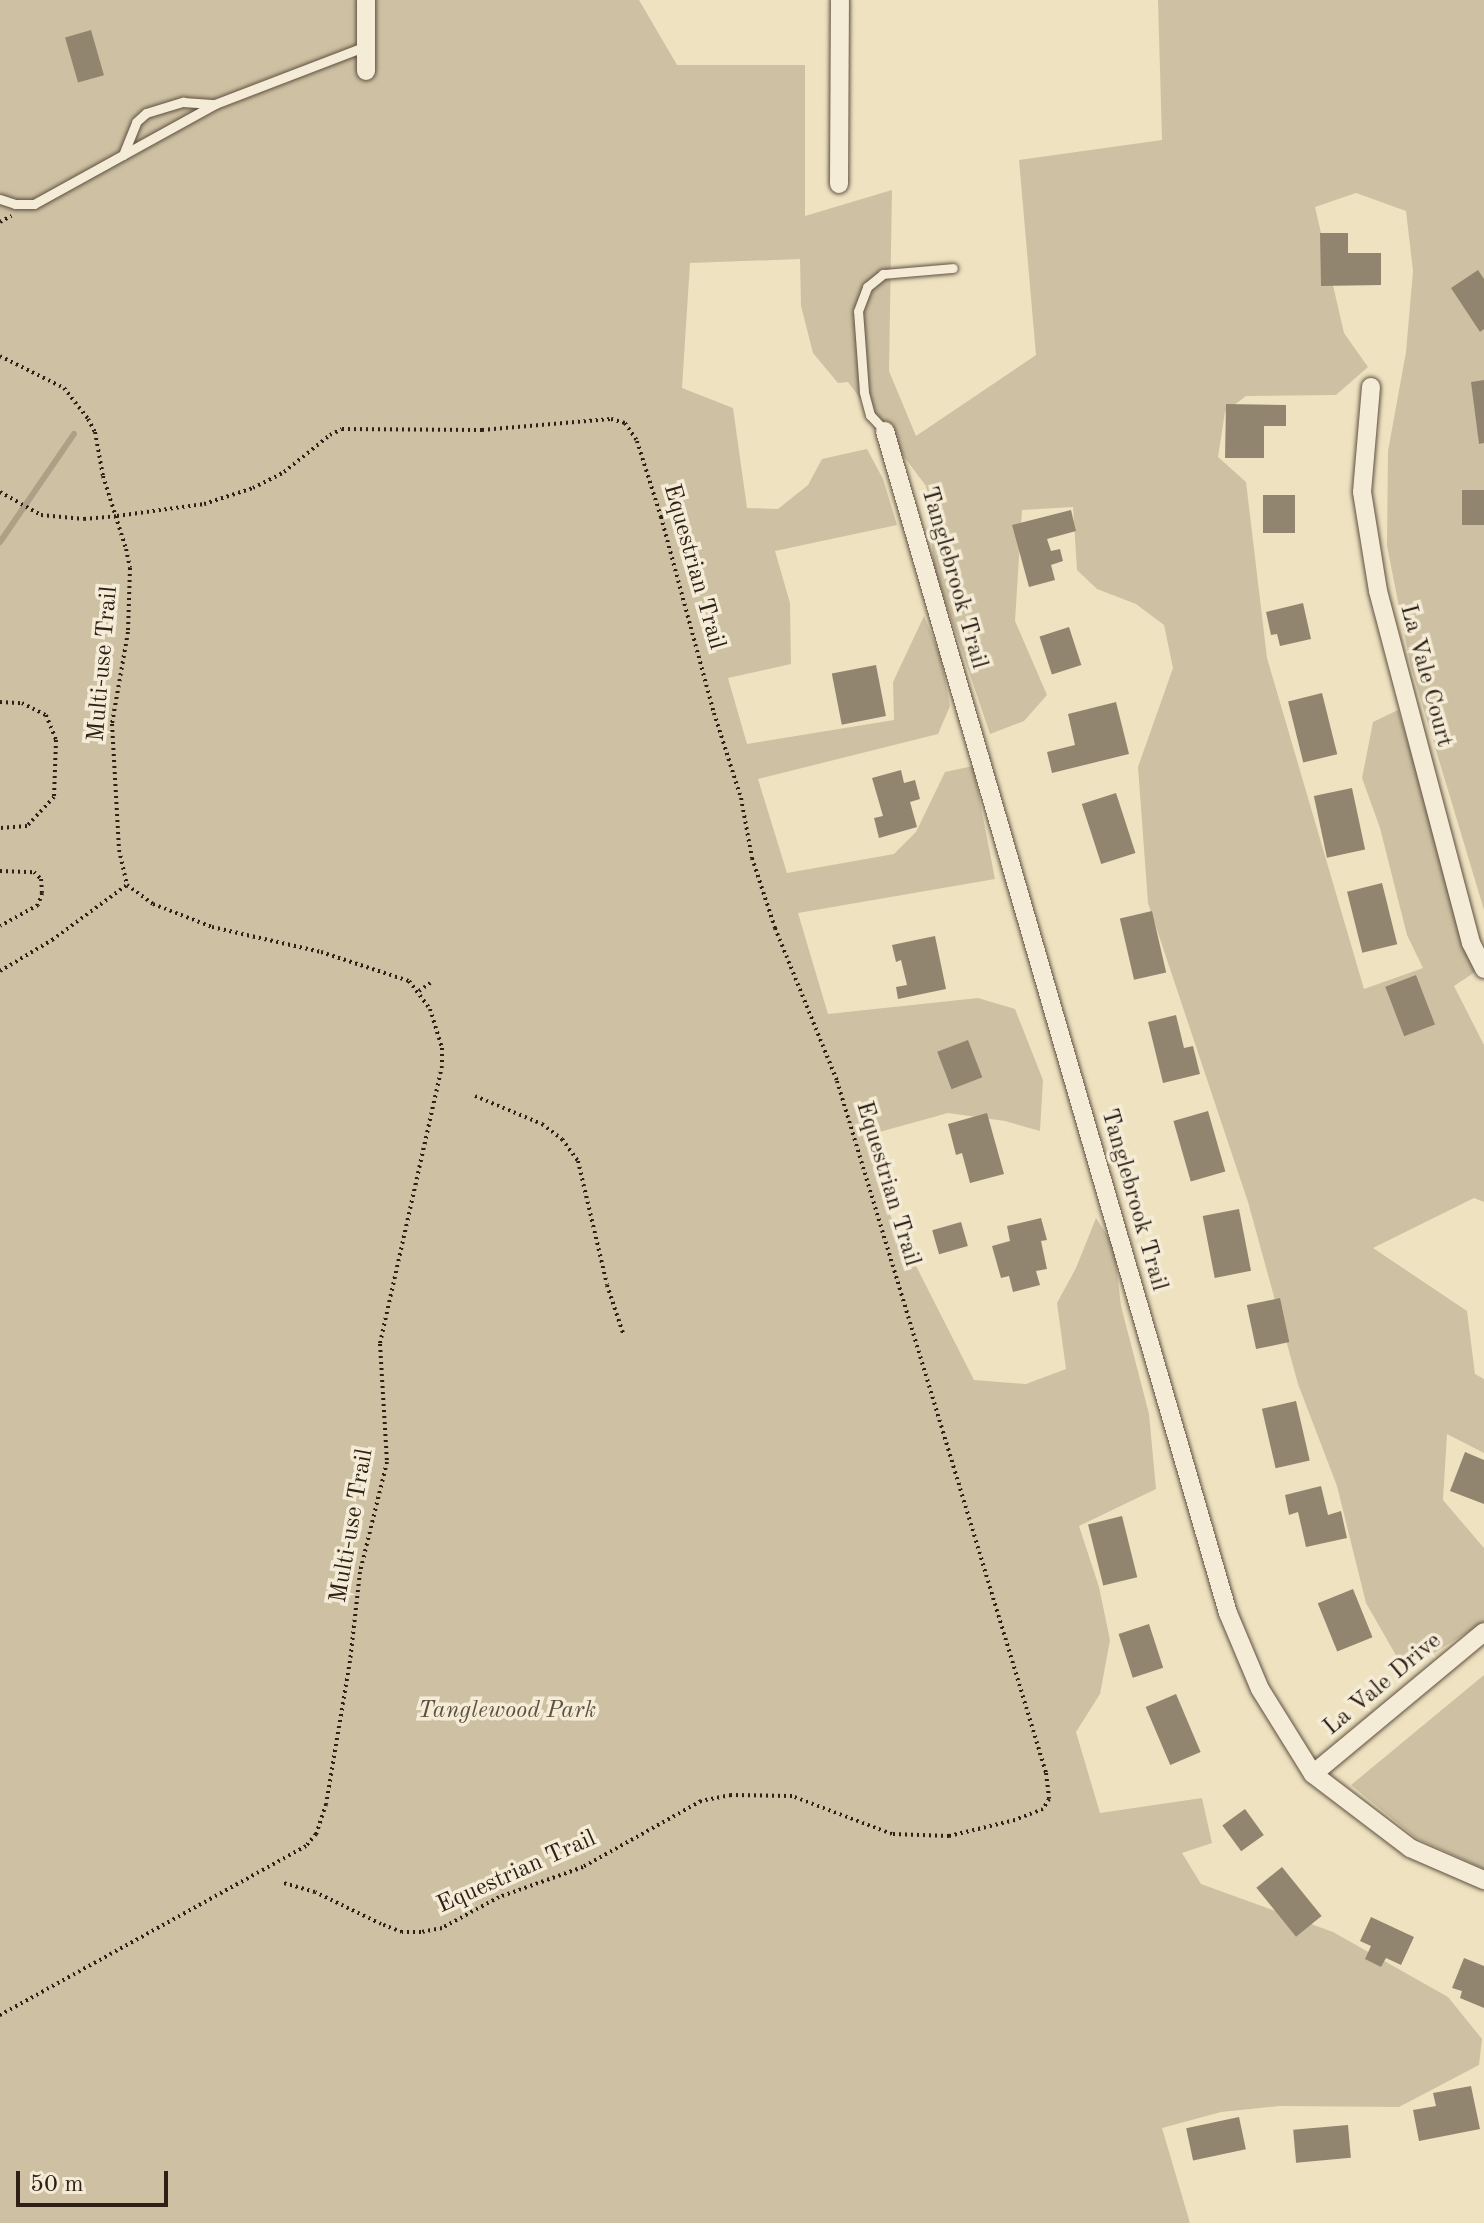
<!DOCTYPE html>
<style>
body{margin:0}
#map{position:relative;width:1484px;height:2223px;overflow:hidden;background:#eee2c0;font-family:"Old Standard TT",serif}
div>[style]{position:absolute}
[style*='--x']{left:calc(var(--x)*1px);top:calc(var(--y)*1px);width:calc(var(--w)*1px);rotate:calc(var(--a)*1deg)}
.green>*{inset:0;background:#cec1a3}
.stream>*{height:6px;margin:-3px;padding:0 3px;transform-origin:3px;border-radius:3px;background:#ada087}
.building>*{inset:0;background:#92856f;transform-origin:0 0}
.path>*{height:4px;margin-top:-2px;transform-origin:0;background:repeating-linear-gradient(90deg,#2f2017 0 2px,transparent 0 6px)}
.roads{filter:drop-shadow(0 0 2px #5f5041) drop-shadow(0 0 2px #5f5041)}
.lane>*{height:9px;margin:-4.5px;padding:0 4.5px;transform-origin:4.5px;border-radius:4.5px;background:#f4ecd6}
.street>*{height:18px;margin:-9px;padding:0 9px;transform-origin:9px;border-radius:9px;background:#f4ecd6}
span{translate:-50% -50%;white-space:nowrap;text-align:center;line-height:1.15;-webkit-text-stroke:7px #f4ecd6;paint-order:stroke}
.street-label{font-size:24px;color:#2f2017}
.park-label{font-size:24px;color:#5f5041;font-style:italic}
.scale{position:absolute;left:16px;top:2171px;width:152px;height:36px;box-sizing:border-box;border:4px solid #2f2017;border-top:0;padding-left:10px;font-size:24px;line-height:28px;white-space:nowrap;color:#2f2017;-webkit-text-stroke:6px #f4ecd6;paint-order:stroke}
</style>
<div id="map">
<div class="green">
<div style="clip-path:polygon(0 0,639px 0,677px 65px,805px 65px,805px 216px,892px 190px,889px 371px,916px 436px,1036px 355px,1019px 160px,1162px 140px,1158px 0,1484px 0,1484px 910px,1411px 667px,1387px 546px,1388px 451px,1406px 352px,1413px 271px,1406px 211px,1356px 193px,1315px 207px,1344px 333px,1368px 367px,1336px 395px,1246px 396px,1225px 412px,1218px 457px,1246px 482px,1267px 658px,1364px 989px,1423px 968px,1407px 935px,1380px 828px,1362px 778px,1373px 722px,1398px 710px,1478px 970px,1454px 986px,1484px 1045px,1484px 1202px,1474px 1198px,1373px 1248px,1467px 1311px,1475px 1374px,1484px 1379px,1484px 1453px,1447px 1434px,1443px 1500px,1484px 1548px,1484px 1622px,1405px 1671px,1366px 1603px,1337px 1486px,1298px 1384px,1248px 1202px,1148px 903px,1138px 767px,1173px 668px,1164px 625px,1136px 604px,1097px 589px,1077px 570px,1073px 507px,1022px 510px,1015px 621px,1047px 695px,1024px 721px,990px 734px,934px 568px,926px 486px,848px 382px,838px 383px,813px 353px,801px 306px,800px 259px,690px 263px,682px 388px,733px 408px,747px 508px,778px 509px,808px 485px,822px 459px,867px 449px,883px 479px,897px 525px,775px 551px,790px 603px,791px 664px,728px 678px,747px 744px,894px 720px,893px 682px,924px 616px,941px 658px,950px 706px,938px 734px,758px 779px,787px 873px,894px 854px,916px 832px,945px 772px,973px 766px,995px 879px,798px 913px,828px 1014px,978px 998px,1015px 1009px,1043px 1080px,1040px 1131px,1005px 1121px,948px 1113px,865px 1136px,884px 1203px,974px 1380px,1026px 1384px,1066px 1369px,1057px 1303px,1076px 1268px,1096px 1218px,1114px 1246px,1121px 1306px,1149px 1414px,1156px 1489px,1079px 1526px,1099px 1587px,1110px 1640px,1100px 1694px,1076px 1732px,1100px 1813px,1202px 1798px,1212px 1843px,1182px 1853px,1201px 1884px,1333px 1932px,1448px 1997px,1482px 2039px,1479px 2065px,1399px 2107px,1280px 2106px,1221px 2112px,1162px 2128px,1190px 2223px,0 2223px)"></div>
<div style="clip-path:polygon(1484px 1675px,1484px 1869px,1416px 1838px,1351px 1785px)"></div>
</div>
<div class="stream">
<div style="--x:0;--y:542;--w:131;--a:-55.6"></div>
</div>
<div class="building">
<div style="left:91px;top:30px;width:47px;height:27px;rotate:74deg"></div>
<div style="clip-path:polygon(1320px 233px,1348px 233px,1348px 253px,1381px 253px,1381px 285px,1321px 286px)"></div>
<div style="clip-path:polygon(1478px 270px,1484px 279px,1484px 329px,1480px 332px,1451px 288px)"></div>
<div style="clip-path:polygon(1484px 380px,1484px 443px,1479px 444px,1471px 382px)"></div>
<div style="clip-path:polygon(1226px 404px,1286px 405px,1286px 426px,1264px 426px,1264px 458px,1225px 458px)"></div>
<div style="left:1484px;top:490px;width:35px;height:22px;rotate:90deg"></div>
<div style="left:1263px;top:495px;width:32px;height:38px"></div>
<div style="clip-path:polygon(1071px 510px,1076px 531px,1047px 539px,1051px 551px,1060px 549px,1063px 561px,1051px 565px,1055px 580px,1029px 587px,1012px 525px)"></div>
<div style="clip-path:polygon(1303px 603px,1311px 639px,1280px 646px,1277px 634px,1271px 635px,1266px 612px)"></div>
<div style="left:1069px;top:627px;width:40px;height:31px;rotate:72deg"></div>
<div style="left:876px;top:665px;width:52px;height:45px;rotate:79deg"></div>
<div style="left:1322px;top:693px;width:63px;height:35px;rotate:76deg"></div>
<div style="clip-path:polygon(1116px 702px,1129px 754px,1052px 773px,1047px 752px,1075px 745px,1068px 714px)"></div>
<div style="clip-path:polygon(901px 770px,904px 783px,915px 780px,920px 799px,910px 802px,917px 827px,879px 838px,874px 818px,883px 816px,872px 778px)"></div>
<div style="left:1352px;top:788px;width:63px;height:39px;rotate:78deg"></div>
<div style="left:1116px;top:793px;width:63px;height:36px;rotate:72deg"></div>
<div style="left:1382px;top:883px;width:63px;height:36px;rotate:76deg"></div>
<div style="left:1152px;top:911px;width:63px;height:33px;rotate:77deg"></div>
<div style="clip-path:polygon(935px 936px,946px 989px,898px 999px,896px 987px,907px 985px,901px 960px,896px 962px,892px 945px)"></div>
<div style="left:1416px;top:975px;width:53px;height:33px;rotate:69deg"></div>
<div style="clip-path:polygon(1176px 1015px,1184px 1048px,1193px 1046px,1200px 1074px,1163px 1083px,1148px 1022px)"></div>
<div style="left:968px;top:1040px;width:40px;height:33px;rotate:69deg"></div>
<div style="left:1208px;top:1111px;width:63px;height:36px;rotate:74deg"></div>
<div style="clip-path:polygon(987px 1113px,1004px 1174px,970px 1183px,962px 1153px,956px 1155px,948px 1124px)"></div>
<div style="left:1239px;top:1209px;width:63px;height:37px;rotate:79deg"></div>
<div style="clip-path:polygon(1041px 1218px,1047px 1240px,1041px 1241px,1047px 1269px,1036px 1271px,1040px 1285px,1013px 1292px,1009px 1276px,1001px 1278px,992px 1246px,1010px 1241px,1007px 1226px)"></div>
<div style="left:961px;top:1222px;width:25px;height:30px;rotate:74deg"></div>
<div style="left:1280px;top:1298px;width:45px;height:34px;rotate:78deg"></div>
<div style="left:1296px;top:1401px;width:61px;height:35px;rotate:77deg"></div>
<div style="clip-path:polygon(1465px 1452px,1484px 1460px,1484px 1504px,1450px 1491px)"></div>
<div style="clip-path:polygon(1321px 1486px,1328px 1515px,1341px 1511px,1347px 1538px,1306px 1547px,1298px 1512px,1289px 1515px,1285px 1495px)"></div>
<div style="left:1122px;top:1516px;width:63px;height:35px;rotate:76deg"></div>
<div style="left:1353px;top:1589px;width:52px;height:38px;rotate:68deg"></div>
<div style="left:1149px;top:1624px;width:46px;height:32px;rotate:72deg"></div>
<div style="left:1176px;top:1694px;width:63px;height:33px;rotate:67deg"></div>
<div style="left:1245px;top:1809px;width:32px;height:28px;rotate:54deg"></div>
<div style="left:1282px;top:1867px;width:63px;height:33px;rotate:51deg"></div>
<div style="clip-path:polygon(1371px 1917px,1414px 1937px,1401px 1965px,1386px 1958px,1381px 1967px,1365px 1959px,1371px 1946px,1360px 1941px)"></div>
<div style="clip-path:polygon(1464px 1958px,1484px 1966px,1484px 2008px,1460px 1998px,1462px 1991px,1452px 1988px)"></div>
<div style="clip-path:polygon(1471px 2086px,1480px 2129px,1419px 2141px,1413px 2110px,1436px 2106px,1433px 2093px)"></div>
<div style="left:1239px;top:2117px;width:33px;height:54px;rotate:78deg"></div>
<div style="left:1348px;top:2125px;width:33px;height:55px;rotate:85deg"></div>
</div>
<div class="path">
<div style="--x:0;--y:222;--w:13;--a:-29"></div>
<div style="--x:0;--y:356;--w:72;--a:26.6"></div>
<div style="--x:64;--y:388;--w:39;--a:52"></div>
<div style="--x:88;--y:419;--w:15;--a:62"></div>
<div style="--x:95;--y:432;--w:45;--a:79.7"></div>
<div style="--x:103;--y:476;--w:77;--a:72.5"></div>
<div style="--x:126;--y:549;--w:19;--a:78"></div>
<div style="--x:130;--y:568;--w:64;--a:91.8"></div>
<div style="--x:128;--y:632;--w:93;--a:99.9"></div>
<div style="--x:112;--y:724;--w:126;--a:86.8"></div>
<div style="--x:119;--y:850;--w:36;--a:77"></div>
<div style="--x:127;--y:885;--w:32;--a:36"></div>
<div style="--x:153;--y:904;--w:63;--a:21.3"></div>
<div style="--x:212;--y:927;--w:112;--a:12.9"></div>
<div style="--x:321;--y:952;--w:93;--a:18.2"></div>
<div style="--x:409;--y:981;--w:35;--a:53"></div>
<div style="--x:430;--y:1009;--w:41;--a:72.9"></div>
<div style="--x:442;--y:1048;--w:18;--a:90"></div>
<div style="--x:442;--y:1066;--w:285;--a:102.6"></div>
<div style="--x:380;--y:1344;--w:118;--a:86.6"></div>
<div style="--x:387;--y:1462;--w:113;--a:103.8"></div>
<div style="--x:360;--y:1572;--w:90;--a:96.4"></div>
<div style="--x:350;--y:1661;--w:145;--a:99.5"></div>
<div style="--x:326;--y:1804;--w:32;--a:108"></div>
<div style="--x:316;--y:1834;--w:16;--a:130"></div>
<div style="--x:306;--y:1846;--w:350;--a:151.1"></div>
<div style="--x:0;--y:492;--w:47;--a:29.3"></div>
<div style="--x:41;--y:515;--w:43;--a:5.3"></div>
<div style="--x:84;--y:519;--w:33;--a:-5"></div>
<div style="--x:117;--y:516;--w:88;--a:-7.9"></div>
<div style="--x:204;--y:504;--w:52;--a:-18.1"></div>
<div style="--x:253;--y:488;--w:35;--a:-27"></div>
<div style="--x:284;--y:472;--w:59;--a:-38.8"></div>
<div style="--x:330;--y:435;--w:13;--a:-27"></div>
<div style="--x:342;--y:429;--w:140;--a:0.4"></div>
<div style="--x:482;--y:430;--w:129;--a:-4.9"></div>
<div style="--x:611;--y:419;--w:15;--a:16"></div>
<div style="--x:625;--y:423;--w:22;--a:56"></div>
<div style="--x:637;--y:441;--w:80;--a:72.5"></div>
<div style="--x:661;--y:517;--w:203;--a:74.9"></div>
<div style="--x:714;--y:713;--w:89;--a:72.4"></div>
<div style="--x:741;--y:798;--w:61;--a:79.6"></div>
<div style="--x:752;--y:858;--w:74;--a:71.8"></div>
<div style="--x:775;--y:928;--w:165;--a:67.9"></div>
<div style="--x:837;--y:1081;--w:723;--a:73.19"></div>
<div style="--x:1046;--y:1773;--w:26;--a:83"></div>
<div style="--x:1049;--y:1799;--w:12;--a:121"></div>
<div style="--x:1043;--y:1809;--w:30;--a:159"></div>
<div style="--x:1015;--y:1820;--w:68;--a:166.4"></div>
<div style="--x:949;--y:1836;--w:57;--a:-178"></div>
<div style="--x:892;--y:1834;--w:107;--a:-159.2"></div>
<div style="--x:792;--y:1796;--w:61;--a:-179.1"></div>
<div style="--x:731;--y:1795;--w:31;--a:169"></div>
<div style="--x:701;--y:1801;--w:135;--a:150.8"></div>
<div style="--x:583;--y:1867;--w:89;--a:160.3"></div>
<div style="--x:499;--y:1897;--w:65;--a:151.5"></div>
<div style="--x:442;--y:1928;--w:21;--a:169"></div>
<div style="--x:421;--y:1932;--w:19;--a:180"></div>
<div style="--x:402;--y:1932;--w:22;--a:-159"></div>
<div style="--x:381;--y:1924;--w:73;--a:-154.1"></div>
<div style="--x:315;--y:1892;--w:33;--a:-164"></div>
<div style="--x:0;--y:702;--w:22;--a:3"></div>
<div style="--x:22;--y:703;--w:27;--a:27"></div>
<div style="--x:46;--y:715;--w:27;--a:68"></div>
<div style="--x:56;--y:740;--w:57;--a:92"></div>
<div style="--x:54;--y:797;--w:40;--a:133"></div>
<div style="--x:27;--y:826;--w:27;--a:176"></div>
<div style="--x:0;--y:871;--w:34;--a:2"></div>
<div style="--x:34;--y:872;--w:10;--a:45"></div>
<div style="--x:41;--y:879;--w:14;--a:86"></div>
<div style="--x:42;--y:893;--w:13;--a:108"></div>
<div style="--x:38;--y:905;--w:43;--a:151.1"></div>
<div style="--x:0;--y:971;--w:61;--a:-30.8"></div>
<div style="--x:52;--y:940;--w:93;--a:-36.3"></div>
<div style="--x:419;--y:991;--w:14;--a:-36"></div>
<div style="--x:475;--y:1096;--w:73;--a:22.7"></div>
<div style="--x:542;--y:1124;--w:25;--a:37"></div>
<div style="--x:562;--y:1139;--w:27;--a:54"></div>
<div style="--x:578;--y:1161;--w:127;--a:76.8"></div>
<div style="--x:607;--y:1285;--w:51;--a:71.6"></div>
</div>
<div class="roads">
<div class="lane">
<div style="--x:123;--y:155;--w:35;--a:-68"></div>
<div style="--x:136;--y:122;--w:13;--a:-42"></div>
<div style="--x:146;--y:113;--w:39;--a:-17"></div>
<div style="--x:183;--y:102;--w:32;--a:4"></div>
<div style="--x:0;--y:199;--w:16;--a:18"></div>
<div style="--x:15;--y:204;--w:19;--a:0"></div>
<div style="--x:34;--y:204;--w:207;--a:-28.9"></div>
<div style="--x:215;--y:104;--w:162;--a:-21"></div>
<div style="--x:885;--y:431;--w:22;--a:-133"></div>
<div style="--x:870;--y:415;--w:24;--a:-105"></div>
<div style="--x:864;--y:392;--w:81;--a:-94.2"></div>
<div style="--x:858;--y:311;--w:26;--a:-69"></div>
<div style="--x:867;--y:287;--w:21;--a:-39"></div>
<div style="--x:883;--y:274;--w:70;--a:-4.9"></div>
</div>
<div class="street">
<div style="--x:366;--y:71;--w:71;--a:-90"></div>
<div style="--x:839;--y:184;--w:184;--a:-89.7"></div>
<div style="--x:1371;--y:387;--w:105;--a:94.9"></div>
<div style="--x:1362;--y:492;--w:100;--a:80.8"></div>
<div style="--x:1378;--y:591;--w:364;--a:75.2"></div>
<div style="--x:1471;--y:943;--w:29;--a:63"></div>
<div style="--x:885;--y:431;--w:1231;--a:73.82"></div>
<div style="--x:1228;--y:1613;--w:82;--a:67.2"></div>
<div style="--x:1260;--y:1689;--w:100;--a:58.1"></div>
<div style="--x:1313;--y:1774;--w:122;--a:37.3"></div>
<div style="--x:1410;--y:1848;--w:81;--a:23.4"></div>
<div style="--x:1313;--y:1774;--w:222;--a:-39.7"></div>
</div>
</div>
<div class="street-label">
<span style="left:693px;top:567px;rotate:74deg">Equestrian Trail</span>
<span style="left:953px;top:578px;rotate:74deg">Tanglebrook Trail</span>
<span style="left:104px;top:664px;rotate:-85deg">Multi-use Trail</span>
<span style="left:1425px;top:676px;rotate:75deg">La Vale Court</span>
<span style="left:887px;top:1184px;rotate:73deg">Equestrian Trail</span>
<span style="left:1133px;top:1200px;rotate:74deg">Tanglebrook Trail</span>
<span style="left:353px;top:1526px;rotate:-80deg">Multi-use Trail</span>
<span style="left:1383px;top:1685px;rotate:-40deg">La Vale Drive</span>
<span style="left:517px;top:1873px;rotate:-24deg">Equestrian Trail</span>
</div>
<div class="park-label">
<span style="left:507px;top:1712px">Tanglewood Park</span>
</div>
<div class="scale">50 m</div>
</div>
